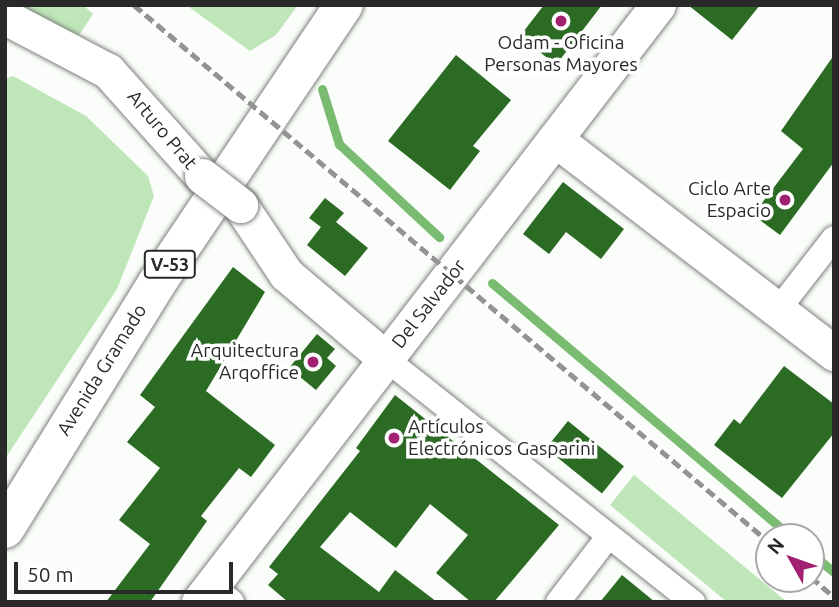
<!DOCTYPE html>
<meta charset="utf-8">
<style>
body{margin:0}
#map{position:relative;width:839px;height:607px;overflow:hidden;background:#fafdf9;font-family:Ubuntu,sans-serif}
div>[style]{position:absolute}
[style*='--x']{left:calc(var(--x)*1px);top:calc(var(--y)*1px);width:calc(var(--w)*1px);rotate:calc(var(--a)*1deg)}
.green>*{inset:0;background:#bee6b8}
.stream>*{height:9px;margin:-4.5px;padding:0 4.5px;transform-origin:4.5px;border-radius:4.5px;background:#79bb70}
.building>*{inset:0;background:#2b6b23;transform-origin:0 0}
.roads{filter:drop-shadow(0 0 2px #7e807d) drop-shadow(0 0 2px #7e807d)}
.street>*{height:24px;margin:-12px;padding:0 12px;transform-origin:12px;border-radius:12px;background:#fff}
.secondary>*{height:35px;margin:-17.5px;padding:0 17.5px;transform-origin:17.5px;border-radius:17.5px;background:#fff}
.primary>*{height:38px;margin:-19px;padding:0 19px;transform-origin:19px;border-radius:19px;background:#fff}
.rail>*{height:5px;margin-top:-2.5px;transform-origin:0;background:repeating-linear-gradient(90deg,#929492 0 10px,transparent 0 15px)}
.bridges{filter:drop-shadow(0 0 2px #7e807d) drop-shadow(0 0 2px #7e807d)}
.secondary-bridge>*{height:35px;margin:-17.5px;padding:0 17.5px;transform-origin:17.5px;border-radius:17.5px;background:#fff}
.dots>*{width:19px;height:19px;translate:-50% -50%;box-sizing:border-box;border:4px solid #fff;border-radius:50%}
span{translate:-50% -50%;white-space:nowrap;text-align:center;line-height:1.15;-webkit-text-stroke:7px #fff;paint-order:stroke}
.shield-label span{padding:2px 5px;background:#fff;border:2px solid;border-radius:5px;-webkit-text-stroke-width:0}
.shield-label{font-size:18px;color:#282928;font-weight:700}
.poi-label{font-size:19px;color:#282928}
.right{translate:-100% -50%;text-align:right}
.left{translate:0 -50%;text-align:left}
.street-label{font-size:19px;color:#282928}
.frame{position:absolute;inset:0;border:7px solid #282928;pointer-events:none}
.north{position:absolute;left:755px;top:523px;width:70px;height:70px;box-sizing:border-box;background:#fff;border:2px solid #a9a9a9;border-radius:50%;rotate:310deg;font-size:19px;font-weight:700;line-height:28px;text-align:center;color:#282928}
.north::after{content:'';display:block;margin:auto;width:24px;height:32px;background:#a12071;clip-path:polygon(50% 0,100% 100%,50% 72%,0 100%)}
.scale{position:absolute;left:14px;top:562px;width:219px;height:32px;box-sizing:border-box;border:4px solid #282928;border-top:0;padding-left:9px;font-size:21px;line-height:24px;white-space:nowrap;color:#282928;-webkit-text-stroke:5px #fff;paint-order:stroke}
</style>
<div id="map">
<div class="green">
<div style="clip-path:polygon(14px 5px,83px 5px,93px 14px,79px 35px)"></div>
<div style="clip-path:polygon(186px 5px,298px 5px,276px 35px,250px 51px)"></div>
<div style="clip-path:polygon(13px 76px,86px 116px,148px 176px,154px 196px,117px 289px,5px 459px,5px 79px)"></div>
<div style="clip-path:polygon(634px 475px,787px 602px,727px 602px,610px 505px)"></div>
</div>
<div class="stream">
<div style="--x:322;--y:89;--w:58;--a:72.8"></div>
<div style="--x:339;--y:144;--w:137;--a:42.9"></div>
<div style="--x:492;--y:283;--w:393;--a:40.3"></div>
<div style="--x:811;--y:553;--w:30;--a:40"></div>
</div>
<div class="building">
<div style="clip-path:polygon(544px 5px,602px 5px,556px 65px,520px 36px)"></div>
<div style="clip-path:polygon(688px 5px,760px 5px,732px 40px)"></div>
<div style="clip-path:polygon(456px 55px,511px 100px,473px 146px,480px 151px,450px 190px,388px 141px)"></div>
<div style="clip-path:polygon(834px 55px,834px 162px,780px 235px,753px 215px,803px 149px,781px 131px)"></div>
<div style="clip-path:polygon(563px 182px,624px 229px,601px 259px,566px 232px,549px 254px,523px 234px)"></div>
<div style="clip-path:polygon(325px 198px,344px 213px,336px 222px,368px 248px,345px 276px,307px 245px,321px 227px,309px 218px)"></div>
<div style="clip-path:polygon(233px 267px,265px 292px,206px 391px,275px 445px,251px 477px,239px 468px,201px 516px,207px 521px,150px 602px,106px 602px,150px 544px,119px 520px,160px 468px,127px 442px,155px 407px,140px 395px)"></div>
<div style="clip-path:polygon(317px 334px,335px 349px,327px 358px,336px 366px,316px 390px,289px 368px)"></div>
<div style="clip-path:polygon(784px 366px,834px 404px,834px 433px,782px 498px,714px 445px,734px 419px,740px 424px)"></div>
<div style="clip-path:polygon(395px 395px,559px 525px,494px 602px,471px 602px,436px 573px,468px 535px,430px 504px,396px 548px,350px 512px,320px 547px,379px 592px,395px 570px,437px 602px,288px 602px,268px 585px,278px 574px,269px 567px,360px 451px,356px 448px)"></div>
<div style="left:568px;top:421px;width:72px;height:35px;rotate:39deg"></div>
<div style="clip-path:polygon(622px 575px,655px 602px,600px 602px)"></div>
</div>
<div class="roads">
<div class="street">
<div style="--x:778;--y:310;--w:91;--a:-52.1"></div>
<div style="--x:386;--y:359;--w:392;--a:38.4"></div>
<div style="--x:211;--y:585;--w:27;--a:39"></div>
<div style="--x:558;--y:602;--w:82;--a:-52.4"></div>
</div>
<div class="secondary">
<div style="--x:5;--y:17;--w:116;--a:27.7"></div>
<div style="--x:108;--y:71;--w:141;--a:48.2"></div>
<div style="--x:555;--y:139;--w:352;--a:37.5"></div>
<div style="--x:240;--y:205;--w:83;--a:56.3"></div>
<div style="--x:286;--y:274;--w:131;--a:40.4"></div>
<div style="--x:199;--y:602;--w:753;--a:-52.45"></div>
</div>
<div class="primary">
<div style="--x:5;--y:529;--w:289;--a:-58.3"></div>
<div style="--x:157;--y:283;--w:335;--a:-56.1"></div>
</div>
</div>
<div class="rail">
<div style="--x:134;--y:5;--w:832;--a:40.22"></div>
<div style="--x:811;--y:577;--w:30;--a:41"></div>
</div>
<div class="bridges">
<div class="secondary-bridge">
<div style="--x:202;--y:176;--w:48;--a:37.3"></div>
</div>
</div>
<div class="dots">
<div style="left:561px;top:21px;background:#a12071"></div>
<div style="left:785px;top:200px;background:#a12071"></div>
<div style="left:313px;top:362px;background:#a12071"></div>
<div style="left:394px;top:438px;background:#a12071"></div>
</div>
<div class="shield-label">
<span style="left:170px;top:264px">V-53</span>
</div>
<div class="poi-label">
<span style="left:561px;top:54px">Odam - Oficina<br>Personas Mayores</span>
<span class="right" style="left:771px;top:200px">Ciclo Arte<br>Espacio</span>
<span class="right" style="left:299px;top:362px">Arquitectura<br>Arqoffice</span>
<span class="left" style="left:408px;top:438px">Artículos<br>Electrónicos Gasparini</span>
</div>
<div class="street-label">
<span style="left:162px;top:130px;rotate:50deg">Arturo Prat</span>
<span style="left:429px;top:304px;rotate:-52deg">Del Salvador</span>
<span style="left:102px;top:370px;rotate:-58deg">Avenida Gramado</span>
</div>
<div class="frame"></div>
<div class="north">N</div>
<div class="scale">50 m</div>
</div>
